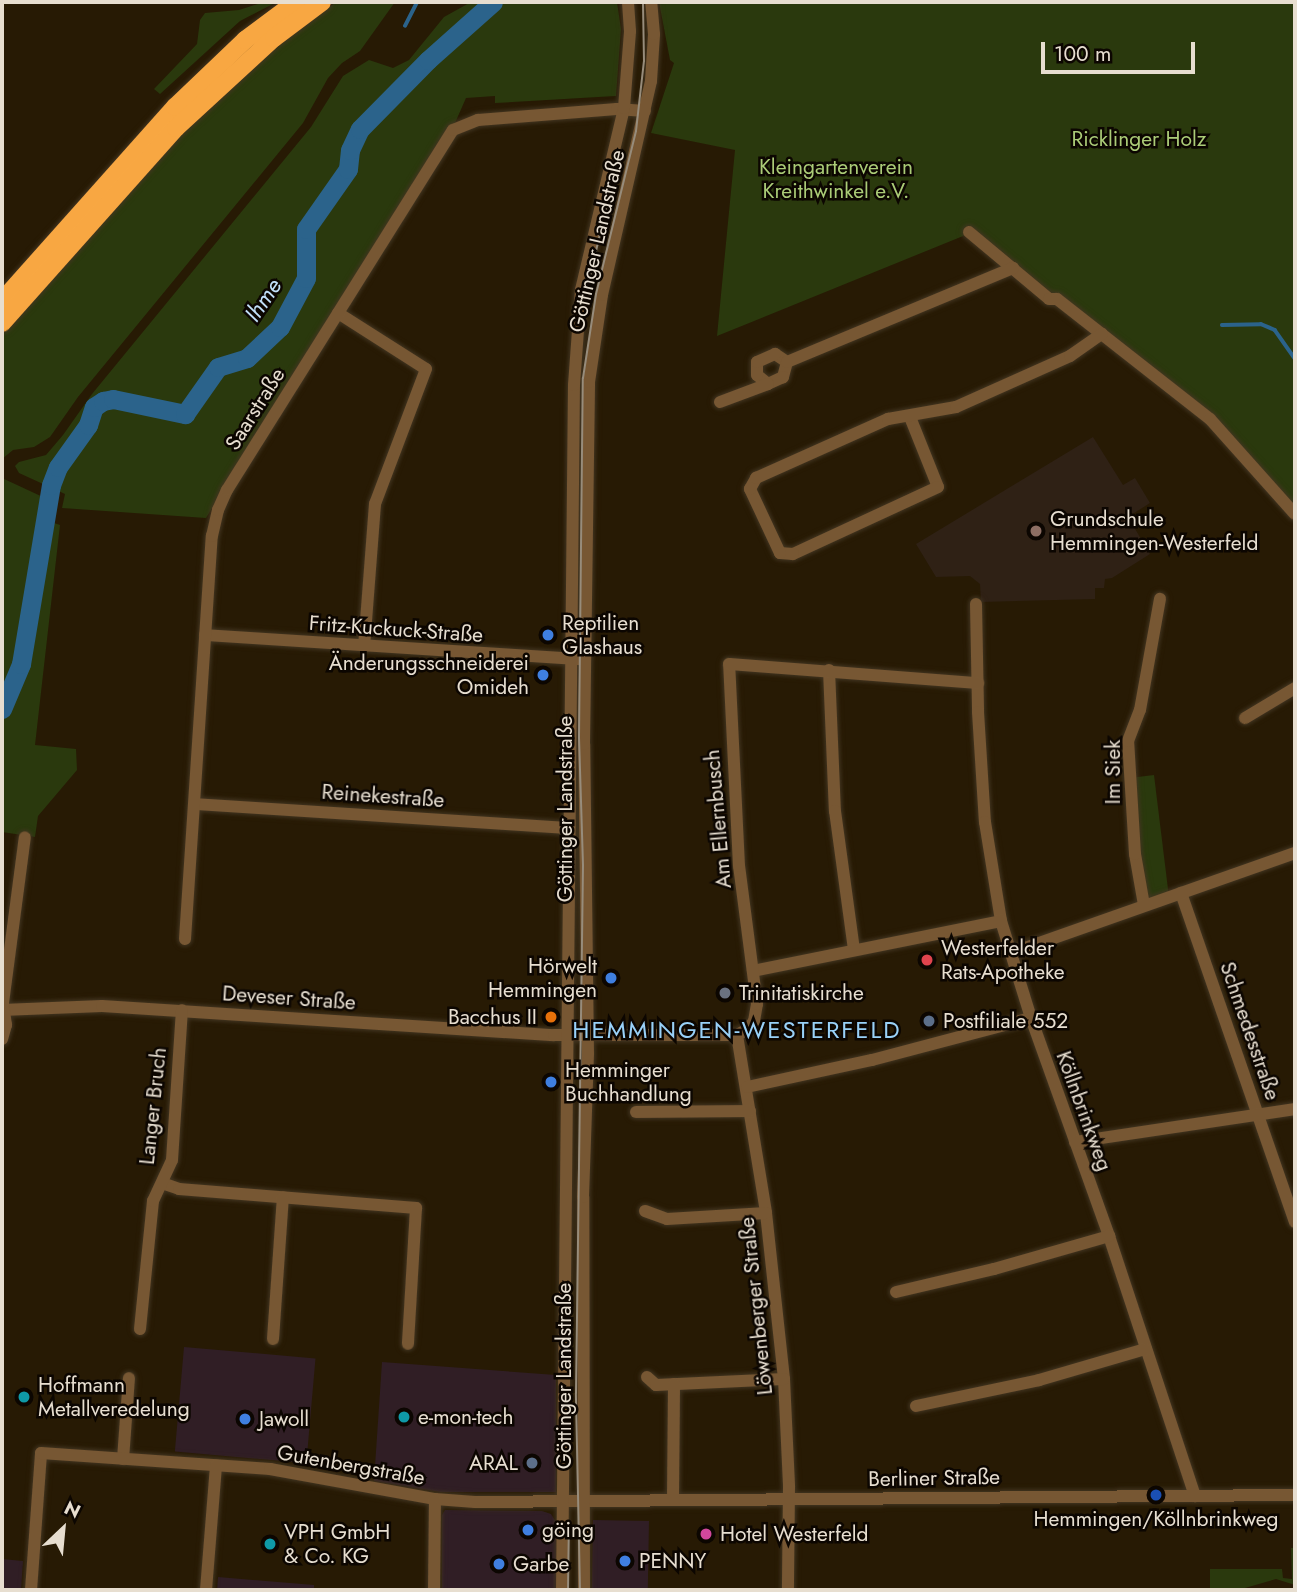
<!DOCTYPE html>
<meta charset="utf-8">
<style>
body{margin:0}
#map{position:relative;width:1297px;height:1592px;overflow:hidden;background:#271a04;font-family:Jost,sans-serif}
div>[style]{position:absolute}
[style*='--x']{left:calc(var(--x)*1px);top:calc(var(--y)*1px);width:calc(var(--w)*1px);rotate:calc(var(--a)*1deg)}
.commercial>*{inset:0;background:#301e25;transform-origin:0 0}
.education>*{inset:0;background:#2f2115}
.green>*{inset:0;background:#2a390d;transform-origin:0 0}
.stream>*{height:3.5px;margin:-1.75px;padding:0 1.75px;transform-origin:1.75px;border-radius:1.75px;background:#2b638b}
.river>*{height:19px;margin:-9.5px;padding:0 9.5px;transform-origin:9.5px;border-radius:9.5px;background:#2b638b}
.roads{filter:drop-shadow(0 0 2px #423521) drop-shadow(0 0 2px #423521)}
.minor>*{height:12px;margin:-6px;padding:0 6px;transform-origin:6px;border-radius:6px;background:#775733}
.highway>*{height:18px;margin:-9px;padding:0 9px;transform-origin:9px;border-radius:9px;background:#f8a742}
.tram>*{height:2px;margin:-1px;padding:0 1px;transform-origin:1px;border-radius:1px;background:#978c7b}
.dots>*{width:19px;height:19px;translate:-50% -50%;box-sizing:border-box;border:4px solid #0c0601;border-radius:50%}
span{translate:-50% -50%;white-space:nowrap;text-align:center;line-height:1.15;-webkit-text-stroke:5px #0c0601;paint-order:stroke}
.park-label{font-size:21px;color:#abcc77}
.street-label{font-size:21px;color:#e7ded0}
.poi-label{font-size:21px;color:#e7ded0}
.left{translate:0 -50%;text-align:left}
.right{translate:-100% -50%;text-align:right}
.water-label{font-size:23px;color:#c2e0f9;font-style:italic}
.quarter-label{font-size:24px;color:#99d1f8;letter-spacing:2px}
.frame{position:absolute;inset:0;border:4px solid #e7ded0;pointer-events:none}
.north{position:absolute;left:28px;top:1494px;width:70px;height:70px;-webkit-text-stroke:5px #0c0601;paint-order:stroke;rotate:26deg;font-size:19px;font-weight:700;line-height:28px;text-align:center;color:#e7ded0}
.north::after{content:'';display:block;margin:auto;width:24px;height:32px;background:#e7ded0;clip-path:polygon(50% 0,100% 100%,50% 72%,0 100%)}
.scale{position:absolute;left:1041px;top:42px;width:154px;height:32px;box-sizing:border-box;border:4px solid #e7ded0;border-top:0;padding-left:9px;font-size:21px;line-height:24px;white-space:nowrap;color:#e7ded0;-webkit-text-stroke:5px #0c0601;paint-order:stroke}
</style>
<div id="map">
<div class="commercial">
<div style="left:184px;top:1347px;width:132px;height:105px;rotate:5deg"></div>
<div style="clip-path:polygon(382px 1362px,556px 1375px,556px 1492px,440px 1492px,374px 1481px)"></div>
<div style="clip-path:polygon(445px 1510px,542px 1511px,551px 1514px,556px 1522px,556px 1590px,442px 1590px,442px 1515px)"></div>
<div style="left:593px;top:1520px;width:56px;height:70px;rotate:1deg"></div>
<div style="clip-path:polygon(2px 1559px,23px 1561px,21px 1590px,2px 1590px)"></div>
<div style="clip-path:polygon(218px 1577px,314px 1585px,314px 1590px,217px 1590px)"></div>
</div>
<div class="education">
<div style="clip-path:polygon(1093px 437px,1123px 485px,1135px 478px,1150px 503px,1128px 517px,1150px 554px,1112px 578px,1105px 579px,1104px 588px,1095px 588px,1095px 599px,981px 602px,980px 584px,970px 576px,936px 577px,916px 544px)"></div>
</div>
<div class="green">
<div style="clip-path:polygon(264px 2px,277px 2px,240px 21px,160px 94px,154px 89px,197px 44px,200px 20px,205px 13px,239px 10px)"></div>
<div style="clip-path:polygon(336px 2px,395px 2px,360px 51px,342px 63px,328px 78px,303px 123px,78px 397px,50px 437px,34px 447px,13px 450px,2px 459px,2px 335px,166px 149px,263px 58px)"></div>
<div style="clip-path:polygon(471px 2px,489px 2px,399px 85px,401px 89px,498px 2px,617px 2px,621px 29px,616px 96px,495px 103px,495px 96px,466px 98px,455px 123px,440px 139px,206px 518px,62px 508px,65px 494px,19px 473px,15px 466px,19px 462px,46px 455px,63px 435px,92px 394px,311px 127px,343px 76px,369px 60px,393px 68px,409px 60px,444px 17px)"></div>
<div style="clip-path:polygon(659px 2px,1295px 2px,1295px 508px,1217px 421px,973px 232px,717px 336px,735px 150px,651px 133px,674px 63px,670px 60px)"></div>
<div style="clip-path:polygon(2px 478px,45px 498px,19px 663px,2px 704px)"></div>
<div style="clip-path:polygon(50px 499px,57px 502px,54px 523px,60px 525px,35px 745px,76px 749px,77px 770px,38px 816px,35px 837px,2px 832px,2px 715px,11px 701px,25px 663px)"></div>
<div style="left:1154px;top:775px;width:123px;height:25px;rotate:83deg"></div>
<div style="clip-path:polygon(1291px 1548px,1295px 1548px,1295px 1585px,1276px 1579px,1238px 1590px,1210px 1590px,1210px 1569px,1282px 1569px,1283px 1578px,1292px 1579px)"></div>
</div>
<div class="stream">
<div style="--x:405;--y:26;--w:27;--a:-63"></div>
<div style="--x:1222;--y:325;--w:39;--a:-1"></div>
<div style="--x:1261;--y:324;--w:15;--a:23"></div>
<div style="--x:1275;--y:330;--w:35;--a:55"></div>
</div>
<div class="river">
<div style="--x:2;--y:709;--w:49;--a:-67.1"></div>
<div style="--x:21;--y:664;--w:181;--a:-80.5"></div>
<div style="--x:51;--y:485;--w:19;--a:-69"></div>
<div style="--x:58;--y:467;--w:52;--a:-54.5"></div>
<div style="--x:88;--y:425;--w:19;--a:-72"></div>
<div style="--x:94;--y:407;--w:11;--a:-34"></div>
<div style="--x:103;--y:401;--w:10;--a:-11"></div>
<div style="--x:113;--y:399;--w:74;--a:11.8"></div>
<div style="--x:185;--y:414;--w:57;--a:-54.9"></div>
<div style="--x:218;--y:367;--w:30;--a:-17"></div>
<div style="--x:247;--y:358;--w:45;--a:-43.2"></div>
<div style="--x:280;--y:327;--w:55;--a:-62"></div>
<div style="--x:306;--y:278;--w:49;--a:-90"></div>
<div style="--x:306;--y:229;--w:73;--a:-55"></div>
<div style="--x:348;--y:169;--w:19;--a:-84"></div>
<div style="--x:350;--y:150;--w:23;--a:-65"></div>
<div style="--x:360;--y:129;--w:97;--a:-45.4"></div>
<div style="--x:428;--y:60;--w:87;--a:-41.7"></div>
</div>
<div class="roads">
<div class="minor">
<div style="--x:969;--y:232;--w:104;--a:39.9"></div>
<div style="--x:1049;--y:299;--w:8;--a:0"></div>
<div style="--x:1057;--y:299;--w:194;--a:38.1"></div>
<div style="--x:1210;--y:419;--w:127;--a:48.2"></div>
<div style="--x:338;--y:313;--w:104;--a:32.5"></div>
<div style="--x:426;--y:369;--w:144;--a:110.7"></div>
<div style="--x:375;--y:504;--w:142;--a:94.4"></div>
<div style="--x:775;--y:354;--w:14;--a:34"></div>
<div style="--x:787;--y:362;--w:16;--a:105"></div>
<div style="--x:783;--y:377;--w:17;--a:155"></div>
<div style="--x:768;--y:384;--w:14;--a:-141"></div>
<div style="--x:757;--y:375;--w:13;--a:-90"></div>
<div style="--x:757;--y:362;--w:20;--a:-24"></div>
<div style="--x:787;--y:362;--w:245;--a:-22.6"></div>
<div style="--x:720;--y:402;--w:51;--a:-20.6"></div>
<div style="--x:910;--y:417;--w:75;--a:68.2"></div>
<div style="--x:938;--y:487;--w:160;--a:155.2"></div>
<div style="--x:793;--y:554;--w:13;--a:-176"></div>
<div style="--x:780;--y:553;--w:71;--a:-115.1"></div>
<div style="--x:750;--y:489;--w:13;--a:-61"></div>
<div style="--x:756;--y:478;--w:145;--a:-24.1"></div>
<div style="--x:888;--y:419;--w:69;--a:-10"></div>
<div style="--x:956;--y:407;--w:125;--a:-24.1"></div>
<div style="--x:1070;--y:356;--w:39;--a:-35"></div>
<div style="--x:976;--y:604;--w:108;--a:88.9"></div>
<div style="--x:978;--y:712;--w:110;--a:86.4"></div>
<div style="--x:985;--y:822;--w:100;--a:80.8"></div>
<div style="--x:1001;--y:921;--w:102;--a:72.8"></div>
<div style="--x:1031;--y:1018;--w:232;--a:70.3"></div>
<div style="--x:1109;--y:1236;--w:274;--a:71.7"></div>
<div style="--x:205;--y:635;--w:375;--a:3.7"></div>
<div style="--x:829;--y:670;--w:141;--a:87.6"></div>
<div style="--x:835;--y:811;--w:140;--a:82.2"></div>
<div style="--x:1245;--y:718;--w:58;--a:-31"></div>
<div style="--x:195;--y:804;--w:375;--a:3.7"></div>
<div style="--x:1181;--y:893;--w:348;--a:70.9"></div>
<div style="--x:1144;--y:905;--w:52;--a:-100"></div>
<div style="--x:1135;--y:854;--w:113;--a:-93.5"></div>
<div style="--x:1128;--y:741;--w:33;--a:-69"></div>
<div style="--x:1140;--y:710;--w:113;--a:-79.8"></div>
<div style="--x:185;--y:939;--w:404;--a:-86.2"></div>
<div style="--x:212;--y:536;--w:27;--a:-77"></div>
<div style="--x:218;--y:510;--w:22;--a:-66"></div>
<div style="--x:227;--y:490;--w:425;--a:-57.9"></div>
<div style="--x:453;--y:130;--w:27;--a:-22"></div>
<div style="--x:478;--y:120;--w:139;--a:-4.5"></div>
<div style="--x:617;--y:109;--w:28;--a:4"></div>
<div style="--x:1011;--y:953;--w:301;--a:-19.4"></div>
<div style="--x:753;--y:971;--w:253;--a:-11.4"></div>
<div style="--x:2;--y:1010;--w:100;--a:-2.3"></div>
<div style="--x:102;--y:1006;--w:453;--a:3.7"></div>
<div style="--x:554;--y:1035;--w:183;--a:0"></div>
<div style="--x:737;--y:1035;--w:13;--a:-29"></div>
<div style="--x:748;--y:1029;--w:10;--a:-53"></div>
<div style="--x:754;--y:1021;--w:17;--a:-80"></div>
<div style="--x:757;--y:1004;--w:139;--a:-97.4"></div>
<div style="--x:739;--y:866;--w:202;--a:-92.8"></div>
<div style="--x:729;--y:664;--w:250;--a:4.4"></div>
<div style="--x:737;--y:1035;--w:180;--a:80.7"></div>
<div style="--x:766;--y:1213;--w:167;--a:83.8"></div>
<div style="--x:784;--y:1379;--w:108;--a:87.3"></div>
<div style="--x:789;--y:1487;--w:103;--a:90.6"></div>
<div style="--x:2;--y:1039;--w:15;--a:-74"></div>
<div style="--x:6;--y:1025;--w:22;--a:-98"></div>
<div style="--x:3;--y:1003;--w:167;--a:-82.5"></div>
<div style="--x:747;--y:1087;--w:128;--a:-12.2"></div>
<div style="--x:872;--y:1060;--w:164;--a:-14.8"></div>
<div style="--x:636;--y:1112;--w:114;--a:-0.5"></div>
<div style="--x:1075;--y:1142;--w:222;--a:-8.5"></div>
<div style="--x:162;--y:1183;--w:18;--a:19"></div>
<div style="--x:179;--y:1189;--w:238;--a:4.6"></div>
<div style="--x:416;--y:1208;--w:136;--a:93.4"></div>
<div style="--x:645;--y:1211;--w:23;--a:20"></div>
<div style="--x:667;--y:1219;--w:99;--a:-3.5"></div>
<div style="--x:896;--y:1292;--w:101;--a:-13.2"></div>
<div style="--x:994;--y:1269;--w:120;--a:-16"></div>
<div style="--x:140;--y:1329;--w:129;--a:-84.2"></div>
<div style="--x:153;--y:1201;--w:45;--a:-65.1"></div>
<div style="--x:172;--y:1160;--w:150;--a:-86.2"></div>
<div style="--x:273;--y:1339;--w:142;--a:-86"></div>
<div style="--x:647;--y:1377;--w:12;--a:42"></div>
<div style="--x:656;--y:1385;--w:128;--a:-2.7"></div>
<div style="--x:916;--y:1406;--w:126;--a:-11.9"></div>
<div style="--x:1039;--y:1380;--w:111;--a:-16.2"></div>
<div style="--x:123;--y:1459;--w:81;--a:-85.8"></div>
<div style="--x:673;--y:1500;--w:116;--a:-89.5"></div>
<div style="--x:31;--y:1590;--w:137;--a:-85.8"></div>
<div style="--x:41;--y:1453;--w:230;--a:4"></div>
<div style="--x:270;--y:1469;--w:168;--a:10.3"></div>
<div style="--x:435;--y:1499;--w:40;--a:4.3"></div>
<div style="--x:475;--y:1502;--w:820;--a:-0.49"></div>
<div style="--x:206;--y:1590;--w:125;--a:-85.4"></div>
<div style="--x:434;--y:1590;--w:91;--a:-89.4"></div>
<div style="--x:562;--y:1590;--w:1205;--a:-89.43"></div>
<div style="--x:574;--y:385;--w:95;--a:-85.8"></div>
<div style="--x:581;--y:290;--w:187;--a:-76.7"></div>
<div style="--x:624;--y:108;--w:77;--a:-85.5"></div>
<div style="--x:630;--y:31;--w:29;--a:-94"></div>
<div style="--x:584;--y:1590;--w:393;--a:-90.1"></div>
<div style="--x:583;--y:1197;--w:143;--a:-88"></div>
<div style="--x:588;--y:1054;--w:310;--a:-90.7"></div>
<div style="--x:584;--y:744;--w:362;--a:-89.2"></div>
<div style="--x:589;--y:382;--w:88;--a:-81.5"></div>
<div style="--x:602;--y:295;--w:220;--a:-77.1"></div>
<div style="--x:651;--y:81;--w:47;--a:-86.3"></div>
<div style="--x:654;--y:34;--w:32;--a:-95"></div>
</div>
<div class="highway">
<div style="--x:2;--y:301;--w:260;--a:-48.3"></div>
<div style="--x:175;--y:107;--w:97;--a:-43.7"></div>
<div style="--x:245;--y:40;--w:64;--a:-36.7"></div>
<div style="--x:2;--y:323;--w:261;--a:-48.3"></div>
<div style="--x:176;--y:128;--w:133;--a:-42.6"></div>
<div style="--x:274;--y:38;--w:60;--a:-36.9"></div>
</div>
</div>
<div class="tram">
<div style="--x:585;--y:297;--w:116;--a:-76.6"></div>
<div style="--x:568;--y:1590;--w:69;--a:-89.2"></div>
<div style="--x:580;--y:1590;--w:197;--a:-91.2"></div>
<div style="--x:576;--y:1393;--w:528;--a:-89.24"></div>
<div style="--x:583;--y:865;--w:127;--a:-91.8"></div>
<div style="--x:579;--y:738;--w:360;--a:-89.4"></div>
<div style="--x:583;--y:378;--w:85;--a:-81.2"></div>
<div style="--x:596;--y:294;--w:168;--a:-76.2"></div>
<div style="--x:636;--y:131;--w:70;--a:-83.5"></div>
<div style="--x:644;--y:61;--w:59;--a:-91"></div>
</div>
<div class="dots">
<div style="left:1036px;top:531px;background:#8d6e63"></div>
<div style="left:548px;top:635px;background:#3f7fe0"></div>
<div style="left:543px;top:675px;background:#3f7fe0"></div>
<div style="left:927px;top:960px;background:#e0444e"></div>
<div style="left:611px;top:978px;background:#3f7fe0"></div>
<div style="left:725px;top:993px;background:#6b7280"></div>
<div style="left:551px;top:1017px;background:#e8710a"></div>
<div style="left:929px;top:1021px;background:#5c6f8a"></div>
<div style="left:551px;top:1082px;background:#3f7fe0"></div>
<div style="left:24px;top:1397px;background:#0f9aa8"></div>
<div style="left:404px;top:1417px;background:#0f9aa8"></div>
<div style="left:245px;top:1419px;background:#3f7fe0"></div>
<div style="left:532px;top:1463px;background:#5c6f8a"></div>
<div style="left:1156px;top:1495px;background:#1a4fb4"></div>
<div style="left:528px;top:1530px;background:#3f7fe0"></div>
<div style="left:706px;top:1534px;background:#d1479c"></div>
<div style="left:270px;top:1544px;background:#0f9aa8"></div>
<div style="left:625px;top:1561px;background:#3f7fe0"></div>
<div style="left:499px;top:1564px;background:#3f7fe0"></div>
</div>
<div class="park-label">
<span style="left:1139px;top:139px">Ricklinger Holz</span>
<span style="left:836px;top:179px">Kleingartenverein<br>Kreithwinkel e.V.</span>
</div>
<div class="street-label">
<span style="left:597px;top:241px;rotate:-77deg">Göttinger Landstraße</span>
<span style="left:255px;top:409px;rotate:-58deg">Saarstraße</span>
<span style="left:396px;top:629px;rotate:4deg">Fritz-Kuckuck-Straße</span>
<span style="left:1113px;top:772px;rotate:-90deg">Im Siek</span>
<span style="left:383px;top:796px;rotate:4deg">Reinekestraße</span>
<span style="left:565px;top:809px;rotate:-90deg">Göttinger Landstraße</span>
<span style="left:718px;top:819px;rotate:-95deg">Am Ellernbusch</span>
<span style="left:289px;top:998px;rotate:4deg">Deveser Straße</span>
<span style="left:1250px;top:1031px;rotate:71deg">Schmedesstraße</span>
<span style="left:153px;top:1106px;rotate:-84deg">Langer Bruch</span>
<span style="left:1084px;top:1111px;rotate:70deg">Köllnbrinkweg</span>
<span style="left:756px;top:1306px;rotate:-96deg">Löwenberger Straße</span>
<span style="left:564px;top:1376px;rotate:-90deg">Göttinger Landstraße</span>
<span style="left:351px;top:1465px;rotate:10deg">Gutenbergstraße</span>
<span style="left:934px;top:1478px;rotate:-1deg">Berliner Straße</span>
</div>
<div class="poi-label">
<span class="left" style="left:1050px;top:531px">Grundschule<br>Hemmingen-Westerfeld</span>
<span class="left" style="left:562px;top:635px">Reptilien<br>Glashaus</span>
<span class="right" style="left:529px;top:675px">Änderungsschneiderei<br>Omideh</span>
<span class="left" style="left:941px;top:960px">Westerfelder<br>Rats-Apotheke</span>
<span class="right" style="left:597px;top:978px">Hörwelt<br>Hemmingen</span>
<span class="left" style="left:739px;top:993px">Trinitatiskirche</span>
<span class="right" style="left:537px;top:1017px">Bacchus II</span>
<span class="left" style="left:943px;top:1021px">Postfiliale 552</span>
<span class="left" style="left:565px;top:1082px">Hemminger<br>Buchhandlung</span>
<span class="left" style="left:38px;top:1397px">Hoffmann<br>Metallveredelung</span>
<span class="left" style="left:418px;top:1417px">e-mon-tech</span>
<span class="left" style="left:259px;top:1419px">Jawoll</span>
<span class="right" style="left:518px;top:1463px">ARAL</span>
<span style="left:1156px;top:1519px">Hemmingen/Köllnbrinkweg</span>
<span class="left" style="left:542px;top:1530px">göing</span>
<span class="left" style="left:284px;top:1544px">VPH GmbH<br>&amp; Co. KG</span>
<span class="left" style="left:720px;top:1534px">Hotel Westerfeld</span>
<span class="left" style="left:639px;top:1561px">PENNY</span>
<span class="left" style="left:513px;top:1564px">Garbe</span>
</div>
<div class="water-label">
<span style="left:263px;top:300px;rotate:-56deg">Ihme</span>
</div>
<div class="quarter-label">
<span style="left:737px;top:1030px">HEMMINGEN-WESTERFELD</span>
</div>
<div class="frame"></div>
<div class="north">N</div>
<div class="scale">100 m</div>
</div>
